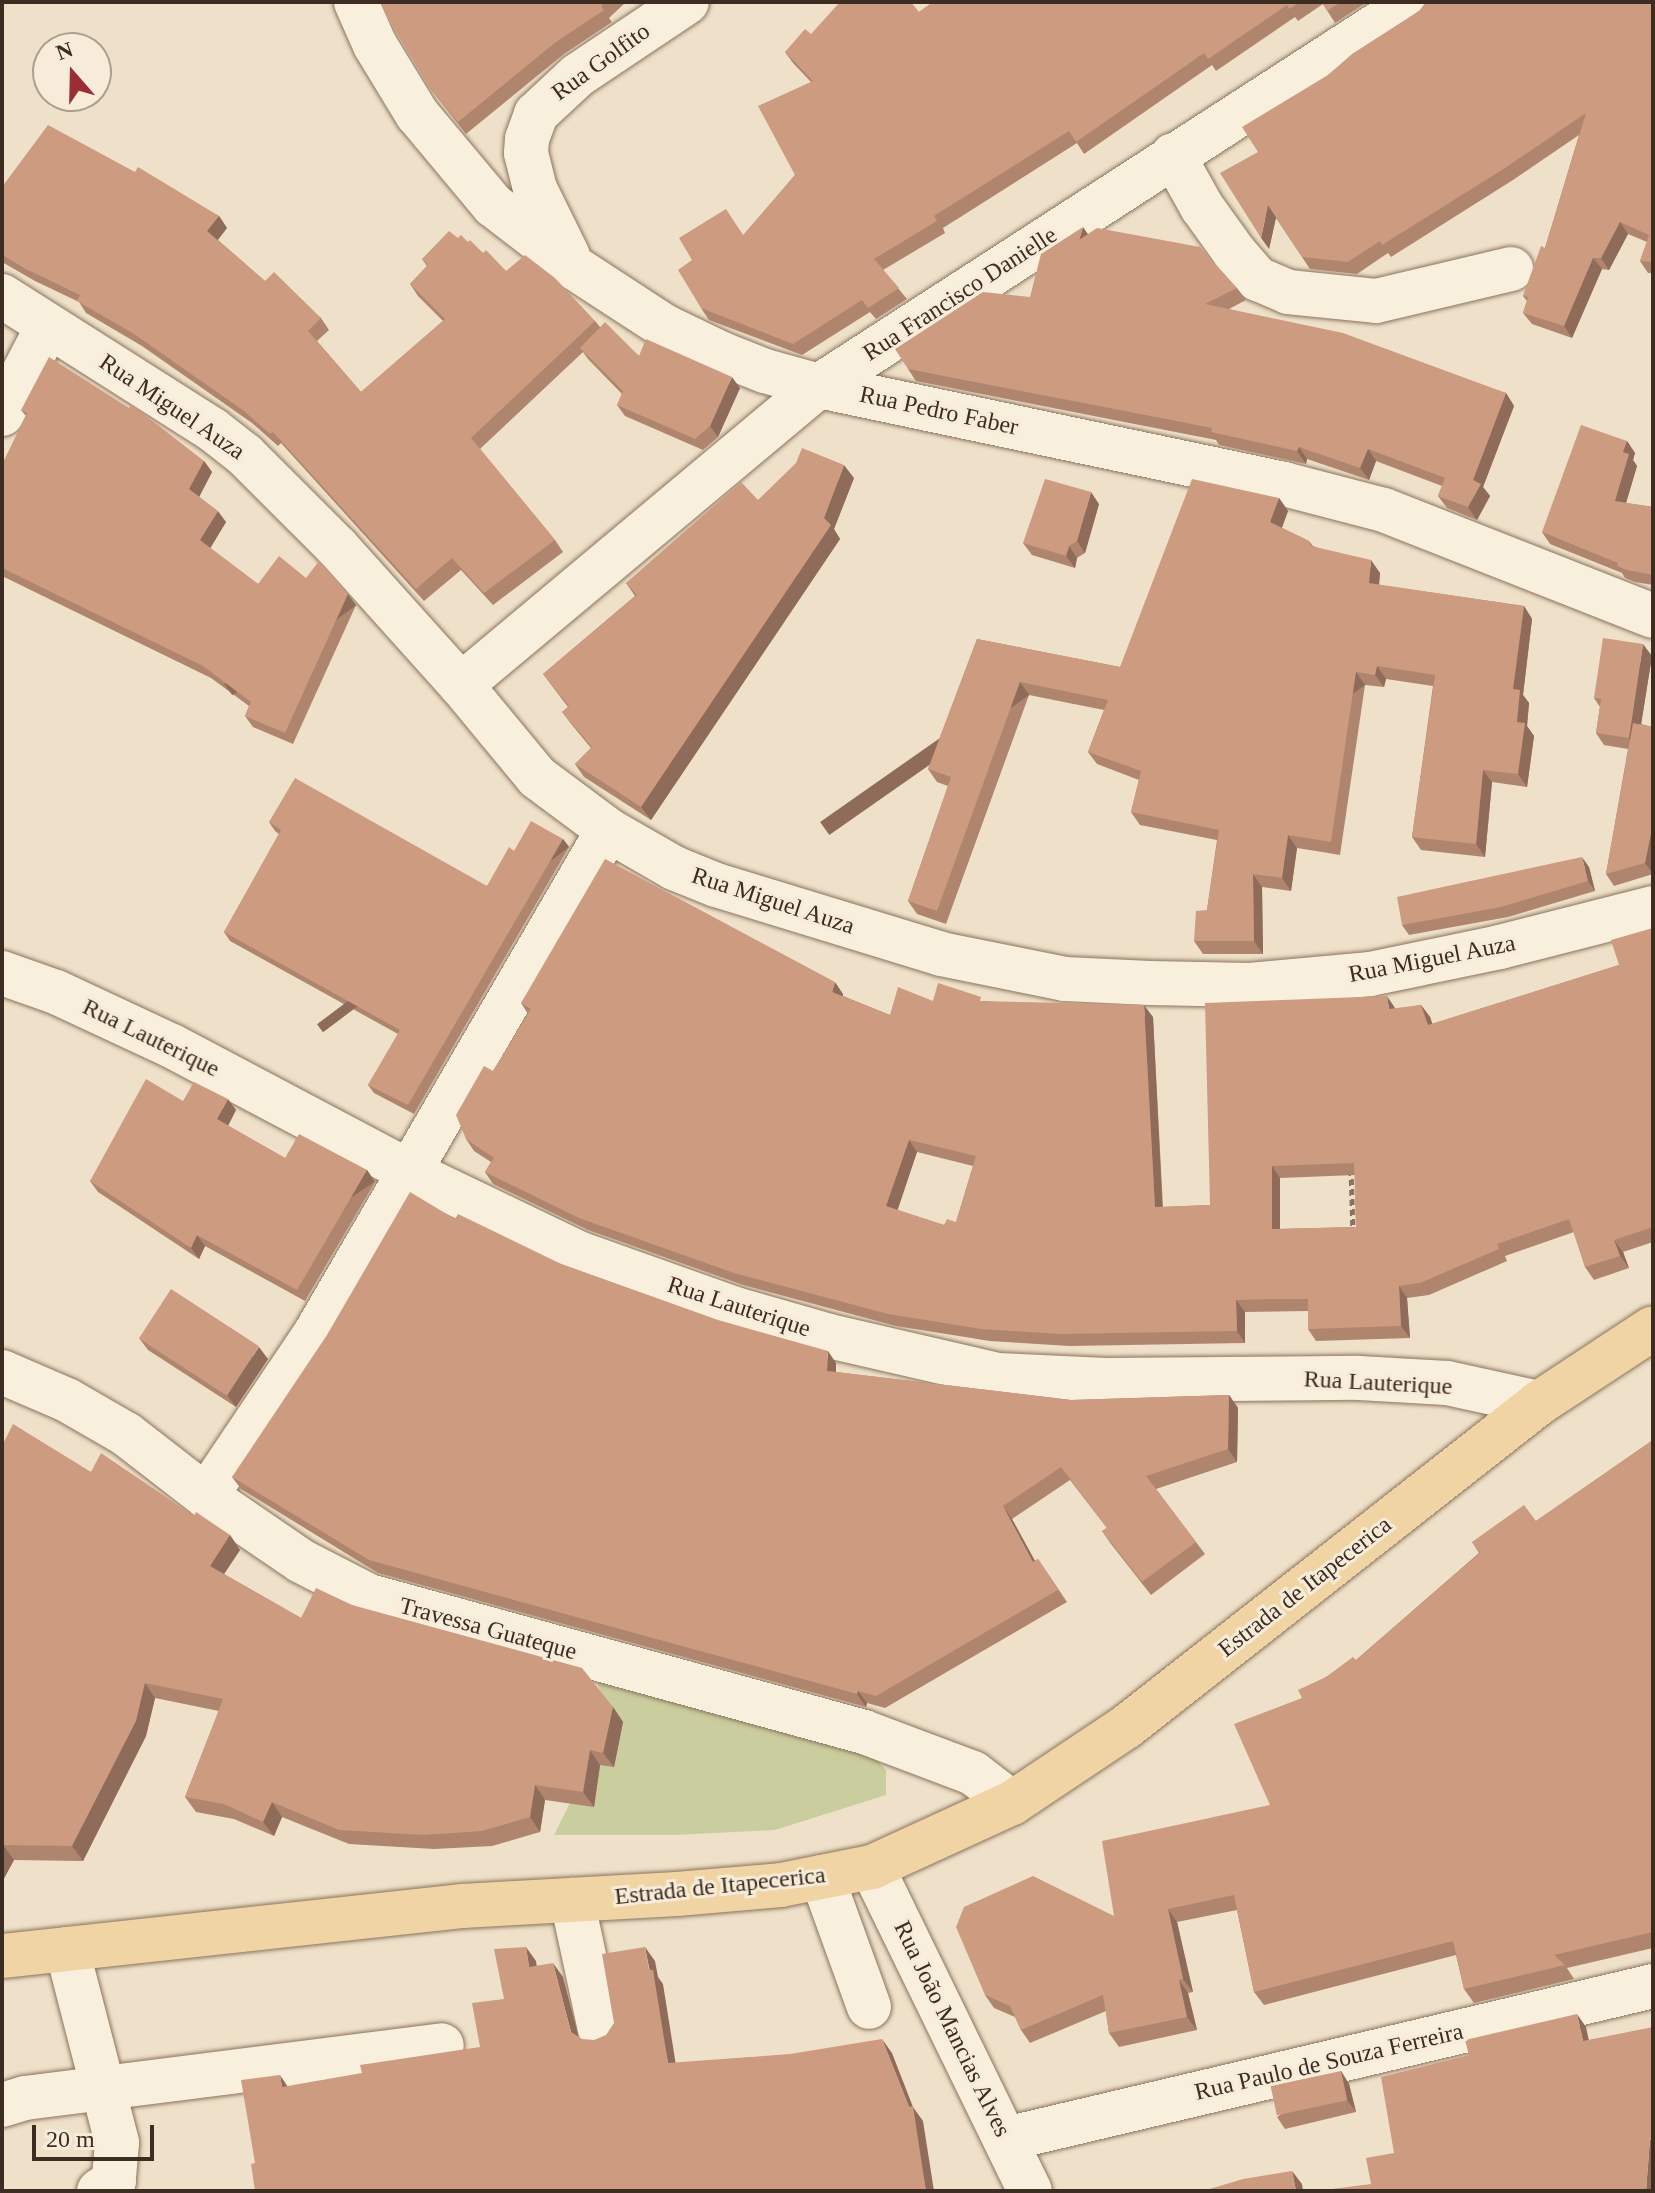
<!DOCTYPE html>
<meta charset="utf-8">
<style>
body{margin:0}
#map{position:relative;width:1655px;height:2193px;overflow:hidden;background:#efe1c9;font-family:"Times New Roman",serif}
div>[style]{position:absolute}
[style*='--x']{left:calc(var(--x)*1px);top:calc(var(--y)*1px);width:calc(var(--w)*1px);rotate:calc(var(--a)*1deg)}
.green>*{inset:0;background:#cacd9d}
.path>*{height:5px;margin-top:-2.5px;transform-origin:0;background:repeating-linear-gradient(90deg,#8b735e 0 6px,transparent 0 10px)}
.roads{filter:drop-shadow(0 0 2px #8b735e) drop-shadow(0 0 2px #8b735e)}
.minor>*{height:44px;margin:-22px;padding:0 22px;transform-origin:22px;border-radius:22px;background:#f9efdd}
.major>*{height:44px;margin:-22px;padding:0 22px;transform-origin:22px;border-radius:22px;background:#f0d4a3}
.wall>*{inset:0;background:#af856e}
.shaded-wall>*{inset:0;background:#8f6c5a;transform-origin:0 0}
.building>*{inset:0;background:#cc9b80;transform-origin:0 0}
span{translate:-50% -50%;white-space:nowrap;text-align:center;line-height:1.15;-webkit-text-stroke:6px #f6ecd9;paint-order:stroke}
.street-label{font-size:24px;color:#3c2c21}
.frame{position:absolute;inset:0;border:4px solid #3c2c21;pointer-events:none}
.north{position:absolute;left:32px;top:32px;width:80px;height:80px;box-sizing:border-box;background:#f6ecd9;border:2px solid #ac9f8f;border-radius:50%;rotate:340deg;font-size:22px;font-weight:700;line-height:32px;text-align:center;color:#3c2c21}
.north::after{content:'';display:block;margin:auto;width:28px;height:36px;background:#9a2e35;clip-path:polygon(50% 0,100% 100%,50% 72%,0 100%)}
.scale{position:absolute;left:32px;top:2125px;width:122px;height:36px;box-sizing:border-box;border:4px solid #3c2c21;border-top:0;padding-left:10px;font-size:24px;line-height:28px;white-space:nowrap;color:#3c2c21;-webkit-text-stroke:6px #f6ecd9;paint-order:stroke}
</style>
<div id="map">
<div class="green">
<div style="clip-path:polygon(593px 1667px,868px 1751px,886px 1770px,886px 1795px,775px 1830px,675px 1835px,554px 1835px,609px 1725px)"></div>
</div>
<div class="path">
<div style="--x:1351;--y:1169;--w:62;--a:88.2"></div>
</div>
<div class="roads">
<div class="minor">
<div style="--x:356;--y:2;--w:47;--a:66.2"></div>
<div style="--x:375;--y:45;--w:81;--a:58.7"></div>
<div style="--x:417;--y:114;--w:119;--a:50.1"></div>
<div style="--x:493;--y:205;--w:103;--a:37.5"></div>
<div style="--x:575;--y:268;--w:106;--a:33.1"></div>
<div style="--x:664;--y:326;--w:64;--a:25.8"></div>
<div style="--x:722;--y:354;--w:46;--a:21.6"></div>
<div style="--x:765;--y:371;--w:56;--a:15.5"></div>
<div style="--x:819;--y:386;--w:475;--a:11.9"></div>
<div style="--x:1284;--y:484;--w:103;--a:14.6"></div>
<div style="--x:1384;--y:510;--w:289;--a:21.5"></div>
<div style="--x:1173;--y:155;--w:60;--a:60.9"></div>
<div style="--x:1202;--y:207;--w:57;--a:54.3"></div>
<div style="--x:1235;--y:253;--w:35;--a:49"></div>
<div style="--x:1258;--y:279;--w:33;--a:23"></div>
<div style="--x:1288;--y:292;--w:88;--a:5.8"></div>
<div style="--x:1376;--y:301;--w:139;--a:-13.3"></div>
<div style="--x:568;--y:256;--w:75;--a:-116.2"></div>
<div style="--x:535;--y:189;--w:37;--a:-104"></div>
<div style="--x:526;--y:153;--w:14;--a:-86"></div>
<div style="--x:527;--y:139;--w:27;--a:-70"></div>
<div style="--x:536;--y:114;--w:57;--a:-42.9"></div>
<div style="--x:578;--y:75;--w:131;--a:-33.8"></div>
<div style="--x:2;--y:296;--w:250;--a:32.4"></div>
<div style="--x:213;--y:430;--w:41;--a:38"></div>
<div style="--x:245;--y:455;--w:130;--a:45"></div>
<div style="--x:337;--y:547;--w:186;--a:48.1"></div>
<div style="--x:461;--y:685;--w:119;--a:50.4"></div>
<div style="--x:537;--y:777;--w:89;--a:36.7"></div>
<div style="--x:608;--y:830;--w:76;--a:29.9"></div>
<div style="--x:674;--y:868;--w:45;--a:22"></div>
<div style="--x:716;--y:885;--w:235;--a:17"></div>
<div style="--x:941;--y:954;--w:126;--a:11.4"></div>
<div style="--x:1065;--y:979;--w:85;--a:2.7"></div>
<div style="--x:1150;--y:983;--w:100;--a:1.1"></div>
<div style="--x:1250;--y:985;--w:121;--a:-5.2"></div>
<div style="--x:1370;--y:974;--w:133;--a:-11.7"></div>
<div style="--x:1500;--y:947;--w:158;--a:-14.3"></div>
<div style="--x:2;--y:414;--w:99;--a:-62.4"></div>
<div style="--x:461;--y:685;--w:466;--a:-39.9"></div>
<div style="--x:819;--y:386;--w:707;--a:-32.88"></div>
<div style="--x:2;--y:973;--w:57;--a:19.4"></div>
<div style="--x:56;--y:992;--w:128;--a:25"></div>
<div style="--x:172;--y:1046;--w:269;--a:27.9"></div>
<div style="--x:410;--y:1172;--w:187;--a:25.7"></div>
<div style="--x:578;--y:1253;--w:167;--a:19.6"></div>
<div style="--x:735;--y:1309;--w:98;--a:16"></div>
<div style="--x:829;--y:1336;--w:173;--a:13"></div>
<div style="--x:998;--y:1375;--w:108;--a:2.7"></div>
<div style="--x:1106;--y:1380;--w:253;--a:-0.5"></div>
<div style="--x:1359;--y:1378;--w:88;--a:3.3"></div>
<div style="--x:1447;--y:1383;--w:94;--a:12.3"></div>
<div style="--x:2;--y:1372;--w:71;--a:23.3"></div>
<div style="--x:67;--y:1400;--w:68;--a:30"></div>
<div style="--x:126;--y:1434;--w:101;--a:37.8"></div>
<div style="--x:206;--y:1496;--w:115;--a:34.4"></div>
<div style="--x:301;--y:1561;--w:76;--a:27.2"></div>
<div style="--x:369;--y:1596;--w:513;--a:15.36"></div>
<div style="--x:864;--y:1732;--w:116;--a:20.6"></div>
<div style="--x:973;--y:1773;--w:49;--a:37.6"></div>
<div style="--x:206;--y:1496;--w:195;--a:-56.1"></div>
<div style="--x:315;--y:1334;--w:583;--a:-59.83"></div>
<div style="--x:872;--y:1867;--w:360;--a:64"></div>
<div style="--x:822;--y:1877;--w:138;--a:70.1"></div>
<div style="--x:572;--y:1900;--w:133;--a:77.8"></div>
<div style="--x:67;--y:1949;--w:200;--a:75.5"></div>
<div style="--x:117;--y:2143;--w:38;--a:95"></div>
<div style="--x:114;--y:2181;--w:18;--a:146"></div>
<div style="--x:2;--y:2105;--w:24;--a:-17"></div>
<div style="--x:25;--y:2098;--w:420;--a:-7.2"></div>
<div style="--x:1006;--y:2139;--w:665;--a:-13.3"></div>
</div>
<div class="major">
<div style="--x:2;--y:1956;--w:463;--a:-6.2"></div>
<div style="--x:462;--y:1906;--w:215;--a:-3.2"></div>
<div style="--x:677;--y:1894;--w:104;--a:-4.9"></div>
<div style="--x:781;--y:1885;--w:93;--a:-11.2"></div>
<div style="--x:872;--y:1867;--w:154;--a:-24.6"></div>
<div style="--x:1012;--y:1803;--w:137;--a:-33.7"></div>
<div style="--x:1126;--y:1727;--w:525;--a:-38.11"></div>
<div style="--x:1539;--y:1403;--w:136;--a:-33.3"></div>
</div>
</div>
<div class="wall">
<div style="clip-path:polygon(380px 2px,626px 2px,609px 18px,612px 22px,564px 54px,466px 134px,429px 87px)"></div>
<div style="clip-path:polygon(933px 2px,1367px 2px,1335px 23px,1323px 4px,1298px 21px,1295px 17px,1216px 71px,1212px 65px,1084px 154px,1077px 143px,943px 228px,945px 233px,883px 270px,907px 299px,876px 319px,870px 312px,802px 355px,709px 320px,701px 308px,744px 235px,795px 175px,811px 82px,793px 63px,785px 52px,811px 34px,919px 12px)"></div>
<div style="clip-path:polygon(1653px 2px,1653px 273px,1648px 273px,1640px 261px,1647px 242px,1628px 234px,1609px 270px,1602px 269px,1572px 338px,1532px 324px,1523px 313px,1527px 301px,1523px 296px,1545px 248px,1579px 135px,1513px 180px,1391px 257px,1388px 253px,1357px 274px,1310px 269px,1276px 218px,1269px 249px,1258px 152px,1328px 75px,1419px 11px)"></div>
<div style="clip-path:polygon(135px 172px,219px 216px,227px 228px,218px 240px,265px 281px,321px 318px,329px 330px,317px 341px,361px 392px,443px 321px,418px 296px,410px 284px,427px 266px,422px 259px,458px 238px,468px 242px,506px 271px,595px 321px,600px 327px,639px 356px,740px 388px,718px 437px,703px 450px,625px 416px,617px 405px,622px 394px,588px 359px,583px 352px,480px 449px,555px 540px,563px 552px,493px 605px,461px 570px,424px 601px,281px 443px,278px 446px,252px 423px,142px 346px,86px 313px,79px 302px,35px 281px,2px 262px,2px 187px)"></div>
<div style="clip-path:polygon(1088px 234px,1237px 288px,1246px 300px,1229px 309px,1506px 393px,1514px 406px,1483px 487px,1490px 496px,1477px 520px,1447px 508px,1438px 496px,1442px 486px,1376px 461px,1369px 480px,1307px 459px,1306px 464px,1219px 445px,1216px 440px,916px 381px,908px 369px,1030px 297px)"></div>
<div style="clip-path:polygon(21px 410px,204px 461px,212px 472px,199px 497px,226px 522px,210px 548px,258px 584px,306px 578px,356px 605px,293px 744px,253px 727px,245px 716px,249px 706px,211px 678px,2px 576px,2px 465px,26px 416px)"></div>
<div style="clip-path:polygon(1627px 441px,1635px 453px,1633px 460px,1637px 466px,1626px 503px,1653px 507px,1653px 585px,1635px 582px,1625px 578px,1622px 573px,1550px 544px,1542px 532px)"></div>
<div style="clip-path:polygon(854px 478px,834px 529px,840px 539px,651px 820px,584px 777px,575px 764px,591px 748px,572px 725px,562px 712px,568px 707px,543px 674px,635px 596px,626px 583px,758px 500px)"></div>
<div style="clip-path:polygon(1279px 498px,1288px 511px,1282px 528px,1309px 541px,1313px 546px,1380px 573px,1379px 585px,1524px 606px,1532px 619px,1523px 695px,1529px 703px,1527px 726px,1534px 736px,1527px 787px,1492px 782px,1485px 857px,1421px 850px,1412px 837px,1433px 686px,1386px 679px,1384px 687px,1365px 685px,1340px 855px,1297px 848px,1291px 891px,1262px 887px,1263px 954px,1203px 954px,1194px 941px,1207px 910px,1217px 840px,1140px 825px,1131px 812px,1139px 780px,1097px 764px,1088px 752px,1104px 710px,1029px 695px,946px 924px,917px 914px,908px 901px,948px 786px,937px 782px,928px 769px,977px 639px,1120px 667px)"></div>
<div style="clip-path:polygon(1099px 504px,1085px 553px,1077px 558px,1075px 568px,1032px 555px,1023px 543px)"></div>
<div style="clip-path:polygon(1652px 656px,1641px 724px,1653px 727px,1653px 874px,1614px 886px,1606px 874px,1628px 749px,1604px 745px,1596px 733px,1600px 707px,1594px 698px)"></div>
<div style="clip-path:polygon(269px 822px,487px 886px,514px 851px,563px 839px,569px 847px,414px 1114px,374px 1093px,368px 1085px,398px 1034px,230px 941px,224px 932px,279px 834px,275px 831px)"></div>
<div style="clip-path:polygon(1589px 867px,1595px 891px,1508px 917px,1409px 935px,1402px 925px)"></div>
<div style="clip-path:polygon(evenodd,1653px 928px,1653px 1242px,1623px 1252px,1629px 1268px,1594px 1280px,1585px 1267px,1574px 1232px,1505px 1256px,1507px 1261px,1429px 1295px,1407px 1298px,1410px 1338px,1316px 1341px,1308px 1329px,1308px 1311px,1245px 1312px,1245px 1343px,1069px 1346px,990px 1341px,896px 1326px,743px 1285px,588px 1230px,493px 1184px,485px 1172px,491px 1162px,474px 1151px,466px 1139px,493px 1071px,528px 1014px,521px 1003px,843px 994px,843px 996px,890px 1015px,933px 1001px,984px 1001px,1153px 1017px,1163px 1207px,1210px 1205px,1395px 1009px,1421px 1005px,1430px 1017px,1432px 1024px,1619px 965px,1653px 928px,917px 1152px,973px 1166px,956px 1222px,944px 1225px,897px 1210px,917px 1152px,1653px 928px,1355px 1175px,1356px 1227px,1280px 1229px,1280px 1178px,1355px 1175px)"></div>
<div style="clip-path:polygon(183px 1101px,236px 1110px,228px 1126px,285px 1158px,367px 1170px,375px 1182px,305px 1301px,205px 1246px,199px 1259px,98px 1192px,90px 1181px)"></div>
<div style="clip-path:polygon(455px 1219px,561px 1264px,836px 1363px,836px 1372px,1071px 1400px,1229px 1395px,1238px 1408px,1237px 1462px,1156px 1489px,1205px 1554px,1151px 1595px,1111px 1544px,1102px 1531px,1107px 1528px,1070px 1480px,1012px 1519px,1035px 1561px,1038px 1559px,1067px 1602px,885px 1708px,867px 1703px,866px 1707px,378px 1573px,241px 1489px,232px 1477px)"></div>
<div style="clip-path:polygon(139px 1338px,268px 1359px,236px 1407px,148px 1350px)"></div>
<div style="clip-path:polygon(1653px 1440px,1653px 1948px,1567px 1968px,1574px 1979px,1474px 2003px,1464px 1989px,1456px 1955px,1264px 2005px,1254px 1992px,1237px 1910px,1177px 1922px,1193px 1992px,1188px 1993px,1197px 2030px,1119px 2047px,1109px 2033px,1106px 2011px,1030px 2043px,1021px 2030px,1015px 2017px,994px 2008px,985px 1995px,1114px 1916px,1270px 1805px,1302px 1698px,1326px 1677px,1356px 1660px,1479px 1553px,1472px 1542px,1536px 1521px)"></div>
<div style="clip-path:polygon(2px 1446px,91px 1472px,194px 1516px,230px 1535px,240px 1550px,224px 1574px,301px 1618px,352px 1605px,613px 1707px,623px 1722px,614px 1767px,600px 1765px,594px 1807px,545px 1800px,540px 1832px,492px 1846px,434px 1849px,349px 1844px,282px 1817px,274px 1836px,234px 1819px,196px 1812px,185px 1797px,219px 1711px,155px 1698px,146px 1736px,83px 1861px,14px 1860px,2px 1882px)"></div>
<div style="clip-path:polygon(1341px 2071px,1349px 2084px,1356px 2112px,1285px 2129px,1277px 2117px)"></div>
</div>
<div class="shaded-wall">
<div style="clip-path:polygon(1268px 205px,1276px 217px,1269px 249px,1261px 238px)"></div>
<div style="clip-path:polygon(219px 216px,227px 228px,215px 243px,207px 231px)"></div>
<div style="clip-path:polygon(1620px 222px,1628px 234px,1609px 270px,1601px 258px)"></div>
<div style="clip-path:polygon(1083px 227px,1092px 240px,1079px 240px)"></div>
<div style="clip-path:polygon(1593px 258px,1602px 269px,1572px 338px,1564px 326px)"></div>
<div style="clip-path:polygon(732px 377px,740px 388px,718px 437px,710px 426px)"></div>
<div style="clip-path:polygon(1506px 393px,1514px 406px,1483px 487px,1490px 496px,1477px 520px,1468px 507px,1473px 480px)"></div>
<div style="clip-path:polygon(1627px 441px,1635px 453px,1633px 460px,1637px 466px,1623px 513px,1615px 501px,1623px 452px)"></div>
<div style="clip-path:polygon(1299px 447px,1307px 459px,1306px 464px,1297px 451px)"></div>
<div style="clip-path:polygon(1368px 449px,1376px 461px,1369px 480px,1360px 468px)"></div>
<div style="clip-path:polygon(204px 461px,212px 472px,197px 501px,189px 489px)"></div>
<div style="clip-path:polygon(844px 465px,854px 478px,834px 529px,840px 539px,651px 820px,641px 807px,824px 518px)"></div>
<div style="clip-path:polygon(1091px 492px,1099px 504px,1085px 553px,1077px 541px)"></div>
<div style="clip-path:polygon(1279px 498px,1288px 511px,1279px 535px,1270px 522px)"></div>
<div style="clip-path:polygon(218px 511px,226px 522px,208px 552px,200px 540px)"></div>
<div style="clip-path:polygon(1069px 546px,1077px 558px,1075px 568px,1066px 556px)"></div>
<div style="clip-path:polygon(1371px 560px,1380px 573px,1378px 596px,1369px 583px)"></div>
<div style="left:348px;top:594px;width:14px;height:153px;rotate:54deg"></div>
<div style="clip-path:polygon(1524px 606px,1532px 619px,1523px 695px,1529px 703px,1527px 726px,1534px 736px,1527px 787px,1518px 774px,1517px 722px,1513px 689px)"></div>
<div style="clip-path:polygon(1643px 644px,1652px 656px,1637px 750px,1629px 738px)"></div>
<div style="clip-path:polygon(1377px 666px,1386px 679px,1384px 687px,1375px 675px)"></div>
<div style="left:1356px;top:672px;width:16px;height:172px;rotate:55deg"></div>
<div style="left:1020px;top:682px;width:16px;height:244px;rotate:55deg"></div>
<div style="clip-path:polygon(1483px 770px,1492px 782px,1485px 857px,1476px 844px)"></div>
<div style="clip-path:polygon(1653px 823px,1653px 874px,1645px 863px)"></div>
<div style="clip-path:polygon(1288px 835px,1297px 848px,1291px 891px,1282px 878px)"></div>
<div style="left:563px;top:839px;width:10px;height:308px;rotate:53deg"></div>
<div style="clip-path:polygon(1582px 857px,1589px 867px,1595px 891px,1588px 881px)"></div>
<div style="clip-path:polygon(1253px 874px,1262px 887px,1263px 954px,1254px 941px)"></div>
<div style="clip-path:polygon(835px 982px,843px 994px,841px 1004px,832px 992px)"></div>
<div style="clip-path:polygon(1387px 996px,1395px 1008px,1397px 1022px,1389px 1009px)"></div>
<div style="clip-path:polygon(1144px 1005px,1153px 1017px,1163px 1219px,1155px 1207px)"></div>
<div style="clip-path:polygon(1421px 1005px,1430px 1017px,1437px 1037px,1428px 1025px)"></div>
<div style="clip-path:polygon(228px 1099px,236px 1110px,225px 1131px,217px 1119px)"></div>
<div style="clip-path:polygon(909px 1140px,917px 1152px,895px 1218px,886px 1206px)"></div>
<div style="clip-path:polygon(1272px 1166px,1280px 1178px,1280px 1241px,1272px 1229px)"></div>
<div style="left:367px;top:1170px;width:14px;height:139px;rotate:56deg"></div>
<div style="clip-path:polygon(197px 1235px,205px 1246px,199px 1259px,191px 1248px)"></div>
<div style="clip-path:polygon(1614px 1240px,1623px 1252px,1629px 1268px,1620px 1256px)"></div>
<div style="clip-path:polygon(1399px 1286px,1407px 1298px,1410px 1338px,1401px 1326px)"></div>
<div style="clip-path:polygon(1236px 1300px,1245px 1312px,1245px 1343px,1237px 1331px)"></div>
<div style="clip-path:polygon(259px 1347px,268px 1359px,236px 1407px,227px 1395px)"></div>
<div style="clip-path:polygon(828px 1351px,836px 1363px,836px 1384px,827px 1371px)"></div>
<div style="clip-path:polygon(1229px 1395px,1238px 1408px,1237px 1462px,1228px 1449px)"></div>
<div style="clip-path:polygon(1003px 1506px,1012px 1519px,1042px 1574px,1033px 1562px)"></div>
<div style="clip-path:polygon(230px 1535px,240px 1550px,220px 1580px,210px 1566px)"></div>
<div style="clip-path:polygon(145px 1683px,155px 1698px,146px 1736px,83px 1861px,72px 1846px)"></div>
<div style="clip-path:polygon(858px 1691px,867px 1703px,866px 1707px,857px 1694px)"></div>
<div style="clip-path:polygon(613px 1707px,623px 1722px,614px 1767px,603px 1753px)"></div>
<div style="clip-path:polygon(590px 1750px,600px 1765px,594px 1807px,583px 1792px)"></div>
<div style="clip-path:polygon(535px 1785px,545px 1800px,540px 1832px,530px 1817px)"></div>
<div style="clip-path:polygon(272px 1802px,282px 1817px,274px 1836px,263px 1822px)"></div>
<div style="clip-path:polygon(3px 1845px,14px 1860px,2px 1882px,2px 1848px)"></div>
<div style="clip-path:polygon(1168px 1909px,1177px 1922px,1193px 1992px,1183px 1979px)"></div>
<div style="clip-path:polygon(526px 1947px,536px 1961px,539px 1981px,529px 1967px)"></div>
<div style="clip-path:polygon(645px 1947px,655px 1961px,658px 1977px,663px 1984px,678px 2078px,668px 2063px)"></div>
<div style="clip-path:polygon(553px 1963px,563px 1977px,581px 2046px,571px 2032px)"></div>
<div style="clip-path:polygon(1179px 1980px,1188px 1993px,1197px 2030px,1187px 2017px)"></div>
<div style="clip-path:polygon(1577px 2014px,1586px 2027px,1592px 2055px,1583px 2041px)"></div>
<div style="clip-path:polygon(882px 2039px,892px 2053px,913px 2107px,923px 2121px,934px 2191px,926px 2191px,909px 2107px)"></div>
<div style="clip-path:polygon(1341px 2071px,1349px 2084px,1356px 2112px,1347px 2100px)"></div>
<div style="clip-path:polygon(280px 2075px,290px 2090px,282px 2087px)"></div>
<div style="clip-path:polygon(1650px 2139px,1653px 2144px,1653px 2191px,1646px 2191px)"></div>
<div style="clip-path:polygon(1292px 2171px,1302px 2184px,1303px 2191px,1296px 2191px)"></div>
</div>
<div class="building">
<div style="clip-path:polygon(380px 2px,605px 2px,601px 6px,604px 10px,556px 42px,458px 122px,429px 87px,389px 21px)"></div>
<div style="clip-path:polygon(840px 2px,911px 2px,919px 12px,933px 2px,1300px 2px,1289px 9px,1287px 5px,1208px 59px,1204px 53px,1076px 142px,1069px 131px,934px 216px,937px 221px,874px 259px,899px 288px,868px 308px,862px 300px,793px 344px,701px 308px,678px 270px,692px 260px,679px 238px,726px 209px,743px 235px,795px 175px,758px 106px,813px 81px,785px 52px,805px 29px,811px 34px)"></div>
<div style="clip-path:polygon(1322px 2px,1341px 2px,1327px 11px)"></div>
<div style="clip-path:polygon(1426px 2px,1653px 2px,1653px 262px,1640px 261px,1649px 235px,1620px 222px,1601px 258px,1593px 258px,1564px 326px,1523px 313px,1528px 297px,1523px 296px,1541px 246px,1545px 248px,1586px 113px,1505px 168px,1382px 245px,1380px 241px,1348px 262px,1302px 257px,1268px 205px,1261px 238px,1220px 173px,1258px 152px,1242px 127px,1328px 75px,1352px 54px,1419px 11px)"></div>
<div style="clip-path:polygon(48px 125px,135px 172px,138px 167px,219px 216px,207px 231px,265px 281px,274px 272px,321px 318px,308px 331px,361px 392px,445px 319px,410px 284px,428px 265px,422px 259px,449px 231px,458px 238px,461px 235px,468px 242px,470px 240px,483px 253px,486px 250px,506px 271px,525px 255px,555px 278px,595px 321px,471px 438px,555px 540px,484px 593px,452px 558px,416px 589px,273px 432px,270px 434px,244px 411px,134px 334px,77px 301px,80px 295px,26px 269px,2px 255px,2px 187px)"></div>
<div style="clip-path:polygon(1083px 227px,1079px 240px,1097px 228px,1200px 247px,1237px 288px,1205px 304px,1343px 333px,1506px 393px,1473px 480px,1481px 484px,1468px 507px,1438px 496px,1445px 478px,1368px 449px,1360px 468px,1299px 447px,1297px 451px,1211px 432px,1212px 428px,908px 369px,895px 349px,983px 292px,1030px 297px,1041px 254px)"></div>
<div style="clip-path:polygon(605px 322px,639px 356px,646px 339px,732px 377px,710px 426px,695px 439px,617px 405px,623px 391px,580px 348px)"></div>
<div style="clip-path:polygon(49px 357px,129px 408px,131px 404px,204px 461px,189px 489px,218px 511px,200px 540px,258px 584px,279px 556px,306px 578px,319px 561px,348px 594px,285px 733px,245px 716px,251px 702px,203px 666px,2px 568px,2px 465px,27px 413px,21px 410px)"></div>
<div style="clip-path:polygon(1581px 425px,1627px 441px,1623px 452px,1629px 454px,1615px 501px,1653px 507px,1653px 575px,1627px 570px,1617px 566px,1618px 563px,1542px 532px)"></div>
<div style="clip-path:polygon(802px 448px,844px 465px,824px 518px,831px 525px,641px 807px,575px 764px,592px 747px,562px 712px,569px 706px,543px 674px,637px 595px,626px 583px,741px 482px,758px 500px,796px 463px)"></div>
<div style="clip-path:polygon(1045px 479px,1091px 492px,1077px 541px,1069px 546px,1066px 556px,1023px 543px)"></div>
<div style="clip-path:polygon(1192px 479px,1279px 498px,1270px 522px,1309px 541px,1311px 546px,1371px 560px,1369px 583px,1524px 606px,1513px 689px,1520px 690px,1517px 722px,1525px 723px,1518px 774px,1483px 770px,1476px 844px,1412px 837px,1435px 675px,1377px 666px,1375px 675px,1356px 672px,1331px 842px,1288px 835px,1282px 878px,1253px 874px,1254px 941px,1194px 941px,1196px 911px,1207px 910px,1219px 830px,1131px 812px,1141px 771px,1088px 752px,1108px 700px,1020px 682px,937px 911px,908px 901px,951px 777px,928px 769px,977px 639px,1120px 667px)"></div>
<div style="clip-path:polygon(1603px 638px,1643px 644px,1629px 738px,1596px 733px,1601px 699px,1594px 698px)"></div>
<div style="clip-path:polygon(1633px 723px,1653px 727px,1653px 823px,1645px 863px,1606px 874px)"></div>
<div style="clip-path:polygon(295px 778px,487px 886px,509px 847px,514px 851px,531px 821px,563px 839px,408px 1105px,368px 1085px,400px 1030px,224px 932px,281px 830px,269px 822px)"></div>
<div style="clip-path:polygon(1582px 857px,1588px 881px,1501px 907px,1402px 925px,1397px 897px)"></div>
<div style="clip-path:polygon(evenodd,605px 859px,835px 982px,832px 992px,890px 1015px,898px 987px,933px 1001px,938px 983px,981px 997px,980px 1001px,1144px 1005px,1155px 1207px,1210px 1205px,1205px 1003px,1387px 996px,1389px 1009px,1421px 1005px,1428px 1025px,1619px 965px,1611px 940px,1653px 928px,1653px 1227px,1614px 1240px,1620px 1256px,1585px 1267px,1569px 1219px,1497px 1244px,1499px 1249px,1420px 1283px,1399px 1286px,1401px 1326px,1308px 1329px,1308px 1299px,1272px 1299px,1236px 1300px,1237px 1331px,1061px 1334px,981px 1329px,888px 1314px,734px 1273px,579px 1218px,485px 1172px,494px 1158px,466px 1139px,456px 1115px,484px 1066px,493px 1071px,531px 1009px,521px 1003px,605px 859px,909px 1140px,976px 1156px,956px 1222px,947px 1219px,944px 1225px,886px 1206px,909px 1140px,605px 859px,1354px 1163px,1356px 1227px,1272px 1229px,1272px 1166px,1354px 1163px)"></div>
<div style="clip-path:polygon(146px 1079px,183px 1101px,194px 1082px,228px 1099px,217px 1119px,285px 1158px,299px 1134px,367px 1170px,297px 1290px,197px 1235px,191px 1248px,90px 1181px)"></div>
<div style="clip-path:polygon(410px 1192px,455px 1219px,458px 1214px,561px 1264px,718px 1320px,828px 1351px,827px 1371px,1071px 1400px,1229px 1395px,1228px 1449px,1146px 1476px,1196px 1542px,1142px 1582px,1102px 1531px,1107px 1528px,1061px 1467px,1003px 1506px,1033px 1562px,1038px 1559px,1058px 1590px,876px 1696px,858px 1691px,857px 1694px,369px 1560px,232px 1477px,327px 1335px)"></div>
<div style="left:171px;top:1289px;width:105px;height:59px;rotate:33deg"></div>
<div style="clip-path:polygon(13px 1424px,91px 1472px,101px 1453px,194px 1516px,196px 1512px,230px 1535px,210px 1566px,301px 1618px,316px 1588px,352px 1605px,582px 1668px,613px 1707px,603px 1753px,590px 1750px,583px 1792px,535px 1785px,530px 1817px,482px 1831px,424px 1835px,339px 1830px,272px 1802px,263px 1822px,224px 1804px,185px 1797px,223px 1699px,145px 1683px,136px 1721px,72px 1846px,3px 1845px,2px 1848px,2px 1446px)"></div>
<div style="clip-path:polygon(1653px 1440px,1653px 1932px,1554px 1955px,1565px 1965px,1464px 1989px,1453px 1941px,1254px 1992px,1234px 1895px,1168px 1909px,1183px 1979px,1179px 1980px,1187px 2017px,1109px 2033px,1103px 1995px,1021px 2030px,1010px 2006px,985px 1995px,956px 1927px,964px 1907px,1033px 1876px,1114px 1916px,1102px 1841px,1270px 1805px,1234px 1724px,1302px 1698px,1298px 1690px,1326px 1677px,1353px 1657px,1356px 1660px,1480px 1553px,1472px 1542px,1524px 1505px,1536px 1521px)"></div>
<div style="clip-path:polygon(526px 1947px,529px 1967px,553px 1963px,571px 2032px,582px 2039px,594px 2040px,606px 2035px,614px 2023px,602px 1954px,645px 1947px,649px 1970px,653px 1970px,668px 2063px,790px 2054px,882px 2039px,909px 2107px,913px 2106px,926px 2191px,255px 2191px,251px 2164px,255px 2163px,241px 2080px,280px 2075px,282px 2087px,362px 2073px,360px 2065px,480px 2047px,472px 2003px,504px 1999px,494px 1949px)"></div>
<div style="clip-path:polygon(1577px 2014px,1583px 2041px,1653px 2027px,1653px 2140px,1650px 2139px,1646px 2191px,1316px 2191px,1371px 2184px,1366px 2158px,1394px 2153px,1381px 2077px,1469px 2055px,1465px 2040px)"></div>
<div style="left:1341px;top:2071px;width:30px;height:72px;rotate:78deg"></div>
<div style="clip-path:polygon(1292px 2171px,1296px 2191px,1203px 2191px,1243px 2179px)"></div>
</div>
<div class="street-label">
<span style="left:601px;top:62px;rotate:-36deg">Rua Golfito</span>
<span style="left:960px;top:294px;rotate:-33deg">Rua Francisco Danielle</span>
<span style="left:172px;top:407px;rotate:34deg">Rua Miguel Auza</span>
<span style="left:939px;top:411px;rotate:12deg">Rua Pedro Faber</span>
<span style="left:773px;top:901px;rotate:18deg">Rua Miguel Auza</span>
<span style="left:1432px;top:959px;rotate:-11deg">Rua Miguel Auza</span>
<span style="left:151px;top:1038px;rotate:26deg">Rua Lauterique</span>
<span style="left:739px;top:1307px;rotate:18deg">Rua Lauterique</span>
<span style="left:1378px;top:1383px;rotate:3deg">Rua Lauterique</span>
<span style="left:1305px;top:1587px;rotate:-38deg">Estrada de Itapecerica</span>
<span style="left:488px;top:1629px;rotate:15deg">Travessa Guateque</span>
<span style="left:720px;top:1886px;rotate:-6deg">Estrada de Itapecerica</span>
<span style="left:952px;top:2029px;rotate:64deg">Rua João Mancias Alves</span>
<span style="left:1329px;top:2062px;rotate:-13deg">Rua Paulo de Souza Ferreira</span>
</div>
<div class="frame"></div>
<div class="north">N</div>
<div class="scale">20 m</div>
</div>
